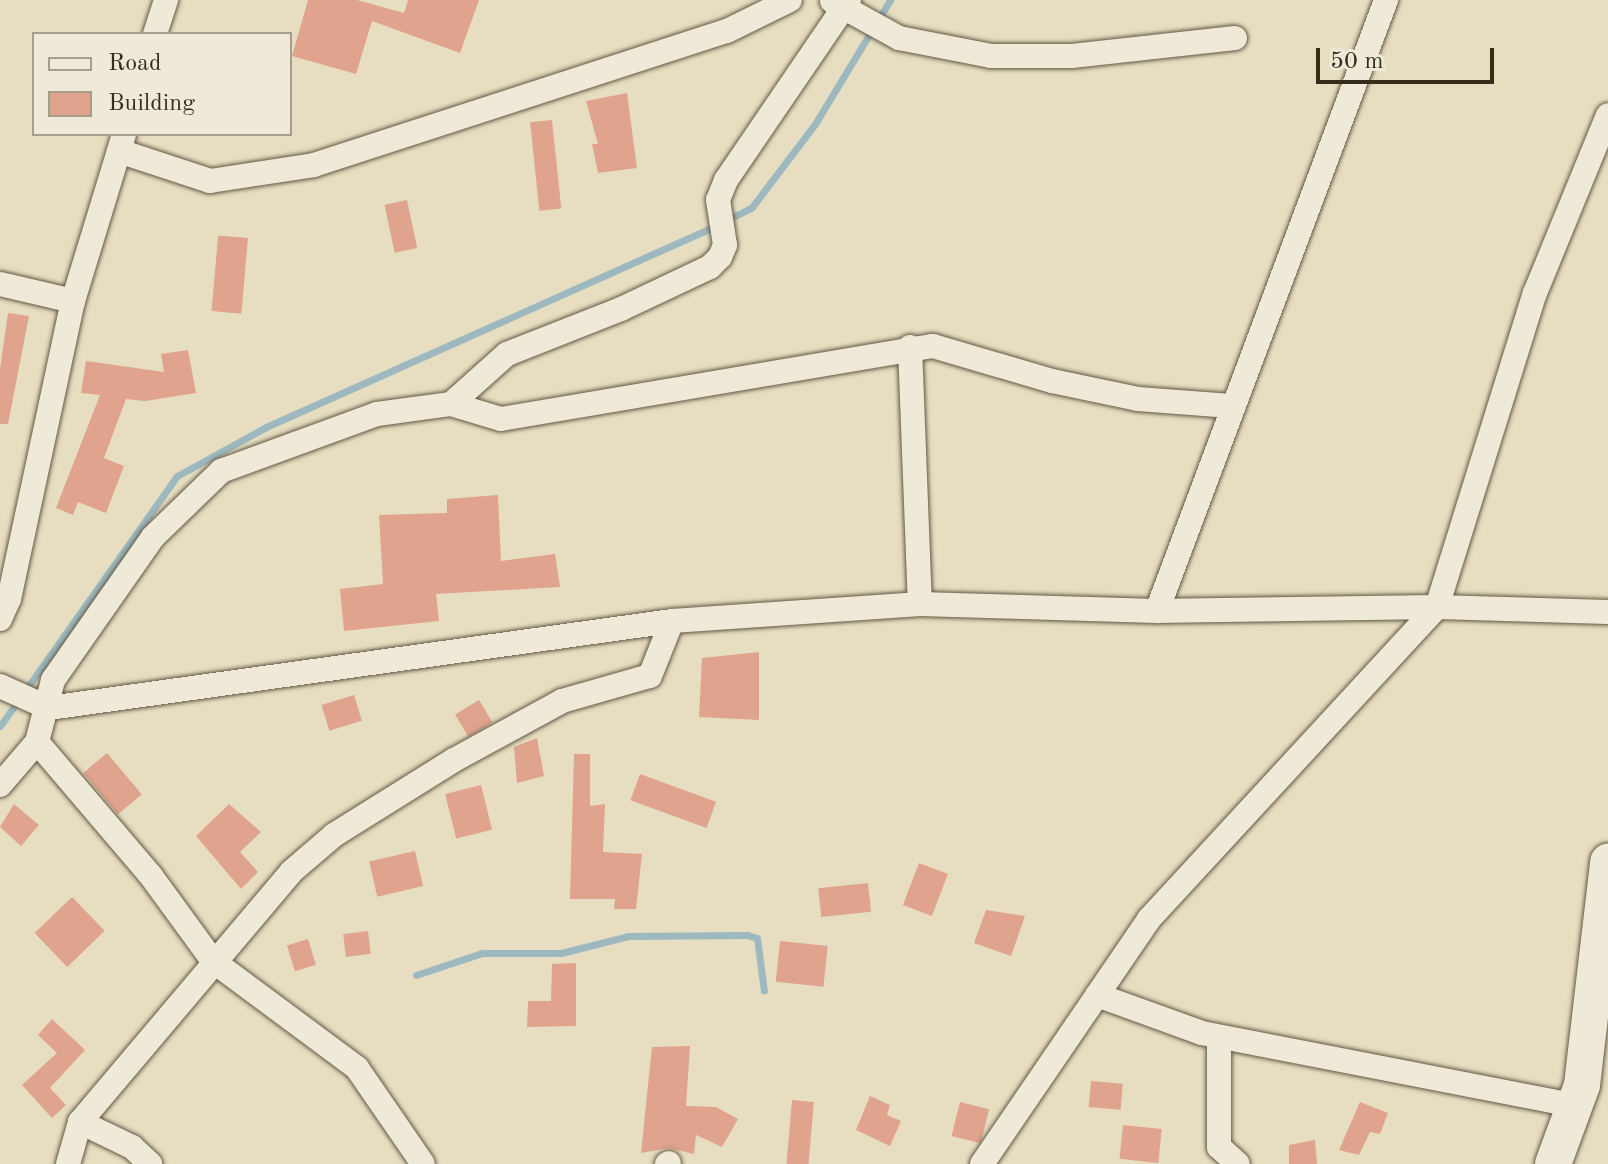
<!DOCTYPE html>
<style>
body{margin:0}
#map{position:relative;width:1608px;height:1164px;overflow:hidden;background:#e7dec1;font-family:"Old Standard TT",serif}
div>[style]{position:absolute}
[style*='--x']{left:calc(var(--x)*1px);top:calc(var(--y)*1px);width:calc(var(--w)*1px);rotate:calc(var(--a)*1deg)}
.stream>*{height:7px;margin:-3.5px;padding:0 3.5px;transform-origin:3.5px;border-radius:3.5px;background:#9db9bf}
.building>*{inset:0;background:#e0a38d;transform-origin:0 0}
.roads{filter:drop-shadow(0 0 2px #635845) drop-shadow(0 0 2px #635845)}
.minor>*{height:24px;margin:-12px;padding:0 12px;transform-origin:12px;border-radius:12px;background:#efead7}
.secondary>*{height:36px;margin:-18px;padding:0 18px;transform-origin:18px;border-radius:18px;background:#efead7}
span{translate:-50% -50%;white-space:nowrap;text-align:center;line-height:1.15;-webkit-text-stroke:8px #efead7;paint-order:stroke}
.legend{position:absolute;left:32px;top:32px;width:260px;height:104px;box-sizing:border-box;background:#efead7;border:2px solid #a59e8c;margin:0;padding:10px 14px;list-style:none;font-size:24px;color:#372c1c}
.legend li{display:flex;align-items:center;gap:16px;height:40px}
.legend b{width:40px;border:2px solid #a59e8c}
.scale{position:absolute;left:1316px;top:48px;width:178px;height:36px;box-sizing:border-box;border:4px solid #372c1c;border-top:0;padding-left:10px;font-size:24px;line-height:28px;white-space:nowrap;color:#372c1c;-webkit-text-stroke:6px #efead7;paint-order:stroke}
</style>
<div id="map">
<div class="stream">
<div style="--x:727;--y:220;--w:28;--a:-27"></div>
<div style="--x:752;--y:207;--w:104;--a:-52.8"></div>
<div style="--x:815;--y:124;--w:145;--a:-58.8"></div>
<div style="--x:0;--y:726;--w:306;--a:-54.7"></div>
<div style="--x:177;--y:476;--w:102;--a:-28.8"></div>
<div style="--x:266;--y:427;--w:493;--a:-24.1"></div>
<div style="--x:416;--y:975;--w:70;--a:-18.4"></div>
<div style="--x:482;--y:953;--w:79;--a:0"></div>
<div style="--x:561;--y:953;--w:69;--a:-14.2"></div>
<div style="--x:628;--y:936;--w:119;--a:-0.5"></div>
<div style="--x:747;--y:935;--w:10;--a:17"></div>
<div style="--x:757;--y:938;--w:53;--a:82.5"></div>
</div>
<div class="building">
<div style="clip-path:polygon(308px 0,357px 0,404px 13px,408px 0,479px 0,460px 53px,372px 21px,356px 74px,292px 56px)"></div>
<div style="clip-path:polygon(627px 93px,637px 168px,598px 173px,592px 144px,598px 144px,586px 101px)"></div>
<div style="left:552px;top:120px;width:89px;height:22px;rotate:84deg"></div>
<div style="left:407px;top:200px;width:49px;height:23px;rotate:78deg"></div>
<div style="left:248px;top:238px;width:76px;height:30px;rotate:95deg"></div>
<div style="clip-path:polygon(8px 313px,29px 316px,8px 424px,0 424px,0 369px)"></div>
<div style="clip-path:polygon(188px 350px,196px 393px,145px 401px,126px 399px,104px 458px,124px 466px,106px 513px,78px 502px,73px 515px,56px 508px,100px 395px,81px 393px,86px 361px,164px 372px,161px 354px)"></div>
<div style="clip-path:polygon(498px 495px,501px 561px,555px 554px,560px 587px,436px 594px,439px 621px,344px 631px,340px 589px,383px 584px,379px 515px,447px 513px,447px 499px)"></div>
<div style="clip-path:polygon(759px 652px,759px 720px,699px 717px,702px 658px)"></div>
<div style="left:354px;top:695px;width:27px;height:34px;rotate:73deg"></div>
<div style="left:479px;top:700px;width:26px;height:28px;rotate:59deg"></div>
<div style="clip-path:polygon(537px 738px,544px 776px,517px 783px,514px 747px)"></div>
<div style="left:107px;top:753px;width:54px;height:31px;rotate:50deg"></div>
<div style="clip-path:polygon(574px 754px,590px 754px,590px 806px,605px 804px,603px 852px,642px 854px,636px 909px,614px 909px,615px 899px,570px 899px)"></div>
<div style="left:640px;top:774px;width:81px;height:28px;rotate:20deg"></div>
<div style="left:481px;top:785px;width:46px;height:37px;rotate:76deg"></div>
<div style="clip-path:polygon(14px 804px,39px 825px,21px 846px,0 827px)"></div>
<div style="clip-path:polygon(229px 804px,261px 832px,240px 852px,258px 872px,241px 889px,196px 836px)"></div>
<div style="left:415px;top:851px;width:36px;height:47px;rotate:77deg"></div>
<div style="left:919px;top:863px;width:31px;height:45px;rotate:21deg"></div>
<div style="left:868px;top:883px;width:29px;height:50px;rotate:84deg"></div>
<div style="left:72px;top:897px;width:47px;height:52px;rotate:46deg"></div>
<div style="clip-path:polygon(986px 910px,1025px 916px,1011px 956px,974px 943px)"></div>
<div style="left:368px;top:931px;width:23px;height:25px;rotate:83deg"></div>
<div style="left:308px;top:939px;width:27px;height:22px;rotate:73deg"></div>
<div style="left:780px;top:941px;width:48px;height:41px;rotate:6deg"></div>
<div style="clip-path:polygon(576px 963px,576px 1026px,527px 1027px,528px 1001px,551px 1001px,552px 964px)"></div>
<div style="clip-path:polygon(52px 1019px,85px 1050px,50px 1088px,66px 1105px,52px 1118px,22px 1085px,57px 1053px,38px 1035px)"></div>
<div style="clip-path:polygon(690px 1046px,686px 1106px,716px 1107px,738px 1119px,722px 1147px,696px 1135px,694px 1154px,669px 1148px,641px 1153px,652px 1047px)"></div>
<div style="left:1091px;top:1081px;width:32px;height:26px;rotate:5deg"></div>
<div style="clip-path:polygon(870px 1096px,890px 1105px,887px 1115px,901px 1121px,890px 1146px,856px 1130px)"></div>
<div style="left:792px;top:1100px;width:22px;height:64px;rotate:5deg"></div>
<div style="left:960px;top:1102px;width:30px;height:35px;rotate:14deg"></div>
<div style="clip-path:polygon(1360px 1102px,1388px 1113px,1380px 1134px,1370px 1132px,1359px 1155px,1339px 1150px)"></div>
<div style="left:1123px;top:1125px;width:39px;height:34px;rotate:6deg"></div>
<div style="clip-path:polygon(1315px 1140px,1317px 1164px,1289px 1164px,1289px 1145px)"></div>
</div>
<div class="roads">
<div class="minor">
<div style="--x:832;--y:1;--w:77;--a:28.9"></div>
<div style="--x:899;--y:38;--w:94;--a:11.1"></div>
<div style="--x:991;--y:56;--w:81;--a:0"></div>
<div style="--x:1072;--y:56;--w:164;--a:-6.3"></div>
<div style="--x:155;--y:34;--w:36;--a:-72"></div>
<div style="--x:119;--y:151;--w:96;--a:18.2"></div>
<div style="--x:210;--y:181;--w:105;--a:-8.7"></div>
<div style="--x:314;--y:165;--w:434;--a:-18"></div>
<div style="--x:727;--y:31;--w:70;--a:-26.2"></div>
<div style="--x:0;--y:284;--w:75;--a:13.1"></div>
<div style="--x:910;--y:347;--w:257;--a:87.8"></div>
<div style="--x:451;--y:404;--w:75;--a:-41.8"></div>
<div style="--x:507;--y:354;--w:123;--a:-21.5"></div>
<div style="--x:621;--y:309;--w:98;--a:-25.3"></div>
<div style="--x:710;--y:267;--w:14;--a:-45"></div>
<div style="--x:720;--y:257;--w:13;--a:-67"></div>
<div style="--x:725;--y:245;--w:46;--a:-98.8"></div>
<div style="--x:718;--y:200;--w:22;--a:-68"></div>
<div style="--x:726;--y:180;--w:218;--a:-55.7"></div>
<div style="--x:1157;--y:611;--w:653;--a:-69.45"></div>
<div style="--x:0;--y:619;--w:22;--a:-66"></div>
<div style="--x:9;--y:599;--w:305;--a:-77.9"></div>
<div style="--x:73;--y:301;--w:175;--a:-73"></div>
<div style="--x:0;--y:686;--w:54;--a:24.2"></div>
<div style="--x:49;--y:708;--w:629;--a:-7.95"></div>
<div style="--x:672;--y:621;--w:249;--a:-3.9"></div>
<div style="--x:920;--y:604;--w:237;--a:1.7"></div>
<div style="--x:1157;--y:611;--w:280;--a:-0.8"></div>
<div style="--x:1437;--y:607;--w:171;--a:1.7"></div>
<div style="--x:37;--y:742;--w:176;--a:49.6"></div>
<div style="--x:151;--y:876;--w:105;--a:53.9"></div>
<div style="--x:213;--y:961;--w:179;--a:36.6"></div>
<div style="--x:357;--y:1068;--w:116;--a:55.5"></div>
<div style="--x:0;--y:785;--w:57;--a:-49.3"></div>
<div style="--x:37;--y:742;--w:64;--a:-75.5"></div>
<div style="--x:53;--y:680;--w:174;--a:-55"></div>
<div style="--x:153;--y:537;--w:95;--a:-44.1"></div>
<div style="--x:221;--y:471;--w:166;--a:-20.1"></div>
<div style="--x:377;--y:414;--w:75;--a:-7.7"></div>
<div style="--x:451;--y:404;--w:52;--a:16.7"></div>
<div style="--x:501;--y:419;--w:438;--a:-9.6"></div>
<div style="--x:933;--y:346;--w:124;--a:16.4"></div>
<div style="--x:1052;--y:381;--w:88;--a:11.8"></div>
<div style="--x:1138;--y:399;--w:93;--a:4.3"></div>
<div style="--x:1097;--y:995;--w:112;--a:19.9"></div>
<div style="--x:1202;--y:1033;--w:381;--a:11"></div>
<div style="--x:1219;--y:1037;--w:110;--a:90"></div>
<div style="--x:1219;--y:1147;--w:25;--a:42"></div>
<div style="--x:80;--y:1122;--w:58;--a:25.7"></div>
<div style="--x:132;--y:1147;--w:25;--a:43"></div>
<div style="--x:68;--y:1164;--w:44;--a:-74.1"></div>
<div style="--x:80;--y:1122;--w:327;--a:-49.8"></div>
<div style="--x:291;--y:872;--w:57;--a:-40.7"></div>
<div style="--x:334;--y:835;--w:142;--a:-32"></div>
<div style="--x:454;--y:760;--w:123;--a:-28.6"></div>
<div style="--x:562;--y:701;--w:91;--a:-15.9"></div>
<div style="--x:650;--y:676;--w:59;--a:-68.2"></div>
<div style="--x:667;--y:1164;--w:2;--a:-27"></div>
<div style="--x:982;--y:1164;--w:297;--a:-55.7"></div>
<div style="--x:1149;--y:919;--w:425;--a:-47.3"></div>
<div style="--x:1437;--y:607;--w:329;--a:-72.7"></div>
<div style="--x:1535;--y:293;--w:192;--a:-67.7"></div>
</div>
<div class="secondary">
<div style="--x:1553;--y:1164;--w:84;--a:-69.8"></div>
<div style="--x:1582;--y:1085;--w:225;--a:-83.3"></div>
</div>
</div>
<ul class="legend">
<li><b style="height:10px;background:#efead7"></b>Road</li>
<li><b style="height:22px;background:#e0a38d"></b>Building</li>
</ul>
<div class="scale">50 m</div>
</div>
